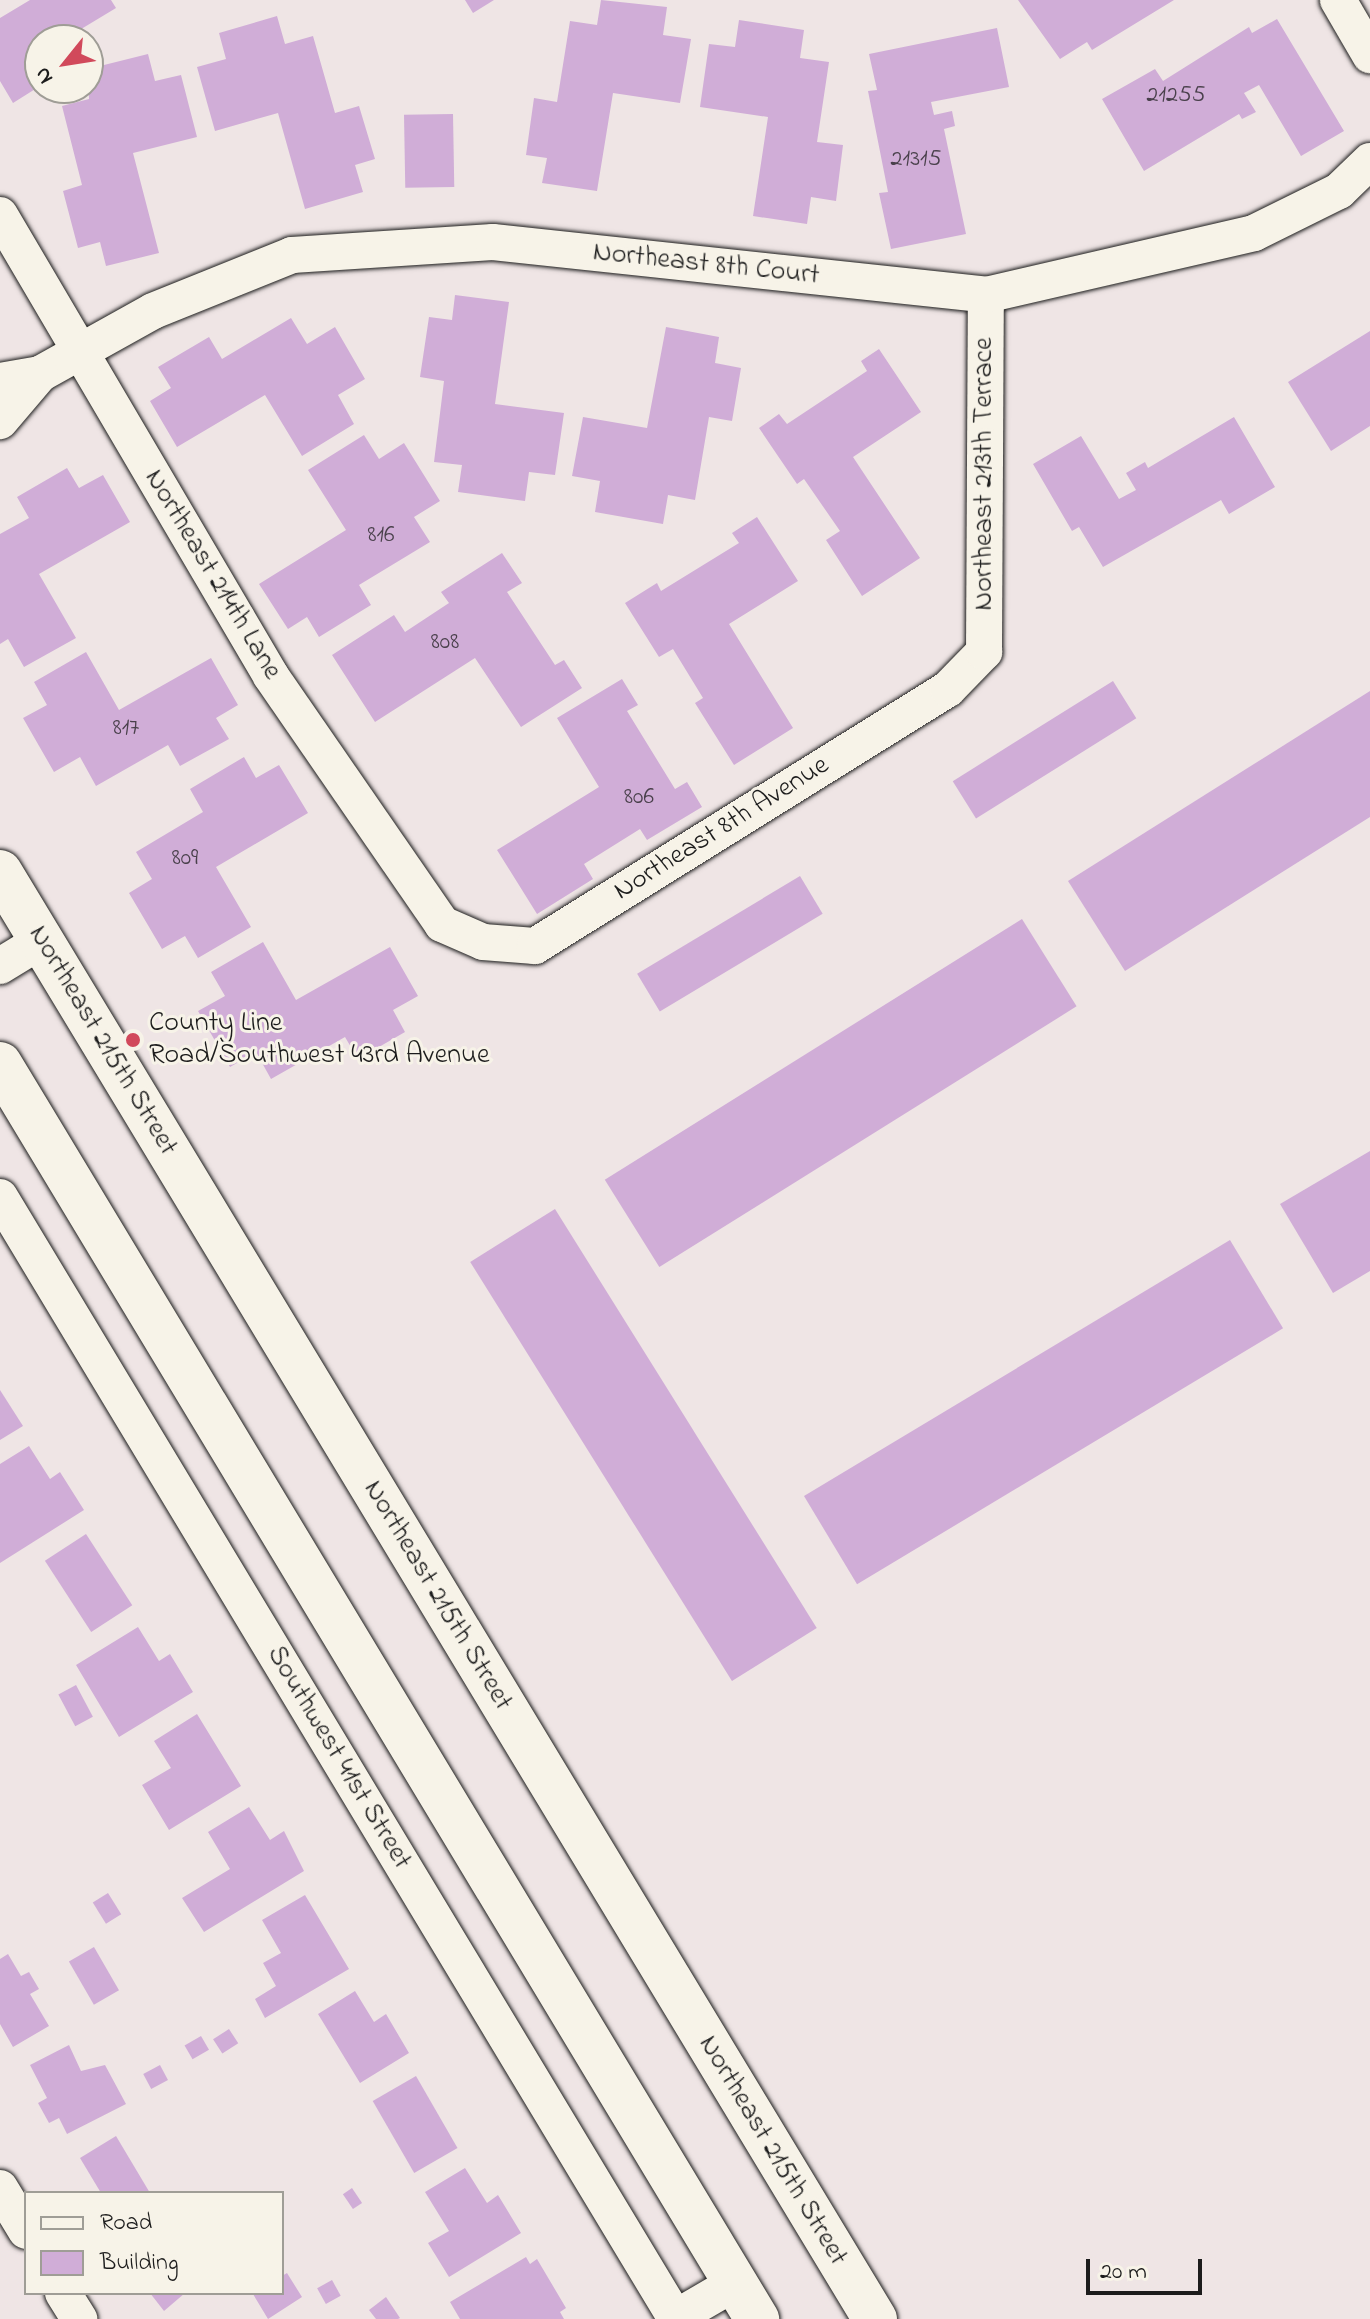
<!DOCTYPE html>
<style>
body{margin:0}
#map{position:relative;width:1370px;height:2319px;overflow:hidden;background:#efe5e5;font-family:"Indie Flower",sans-serif}
div>[style]{position:absolute}
[style*='--x']{left:calc(var(--x)*1px);top:calc(var(--y)*1px);width:calc(var(--w)*1px);rotate:calc(var(--a)*1deg)}
.building>*{inset:0;background:#d0add7;transform-origin:0 0}
.roads{filter:drop-shadow(0 0 2px #1c1c1c) drop-shadow(0 0 2px #1c1c1c)}
.street>*{height:36px;margin:-18px;padding:0 18px;transform-origin:18px;border-radius:18px;background:#f7f3e8}
.secondary>*{height:44px;margin:-22px;padding:0 22px;transform-origin:22px;border-radius:22px;background:#f7f3e8}
.dots>*{width:22px;height:22px;translate:-50% -50%;box-sizing:border-box;border:4px solid #f7f3e8;border-radius:50%}
span{translate:-50% -50%;white-space:nowrap;text-align:center;line-height:1.15;-webkit-text-stroke:6px #f7f3e8;paint-order:stroke}
.number-label{font-size:24px;color:#49404b}
.number-label span{-webkit-text-stroke-width:0}
.street-label{font-size:28px;color:#1c1c1c}
.poi-label{font-size:28px;color:#1c1c1c}
.left{translate:0 -50%;text-align:left}
.legend{position:absolute;left:24px;top:2191px;width:260px;height:104px;box-sizing:border-box;background:#f7f3e8;border:2px solid #9f9d96;margin:0;padding:10px 14px;list-style:none;font-size:24px;color:#1c1c1c}
.legend li{display:flex;align-items:center;gap:16px;height:40px}
.legend b{width:40px;border:2px solid #9f9d96}
.north{position:absolute;left:24px;top:24px;width:80px;height:80px;box-sizing:border-box;background:#f7f3e8;border:2px solid #9f9d96;border-radius:50%;rotate:240deg;font-size:22px;font-weight:700;line-height:32px;text-align:center;color:#1c1c1c}
.north::after{content:'';display:block;margin:auto;width:28px;height:36px;background:#d1495b;clip-path:polygon(50% 0,100% 100%,50% 72%,0 100%)}
.scale{position:absolute;left:1086px;top:2259px;width:116px;height:36px;box-sizing:border-box;border:4px solid #1c1c1c;border-top:0;padding-left:10px;font-size:24px;line-height:28px;white-space:nowrap;color:#1c1c1c;-webkit-text-stroke:6px #f7f3e8;paint-order:stroke}
</style>
<div id="map">
<div class="building">
<div style="clip-path:polygon(30px 0,111px 0,116px 8px,63px 40px,40px 40px,40px 86px,13px 103px,0 81px,0 18px)"></div>
<div style="clip-path:polygon(465px 0,494px 0,473px 13px)"></div>
<div style="clip-path:polygon(601px 0,667px 7px,663px 35px,691px 39px,680px 103px,613px 93px,597px 191px,542px 183px,547px 158px,526px 155px,534px 98px,557px 102px,570px 21px,597px 25px)"></div>
<div style="clip-path:polygon(1018px 0,1174px 0,1092px 50px,1087px 42px,1060px 59px)"></div>
<div style="clip-path:polygon(277px 16px,285px 44px,313px 36px,335px 113px,359px 106px,375px 159px,355px 165px,363px 192px,305px 209px,278px 113px,215px 131px,197px 67px,226px 59px,219px 33px)"></div>
<div style="clip-path:polygon(1277px 19px,1344px 131px,1301px 156px,1259px 85px,1244px 93px,1256px 112px,1242px 119px,1239px 114px,1144px 171px,1102px 99px,1155px 69px,1163px 81px,1249px 27px,1252px 33px)"></div>
<div style="clip-path:polygon(739px 20px,804px 30px,800px 58px,829px 62px,817px 142px,843px 145px,836px 201px,811px 197px,807px 224px,753px 216px,768px 117px,700px 107px,709px 44px,735px 47px)"></div>
<div style="clip-path:polygon(997px 28px,1009px 87px,931px 102px,934px 115px,952px 111px,955px 126px,944px 129px,966px 234px,891px 249px,879px 193px,888px 192px,868px 91px,877px 90px,869px 54px)"></div>
<div style="clip-path:polygon(148px 54px,155px 81px,181px 75px,197px 137px,133px 153px,159px 253px,106px 266px,100px 242px,78px 248px,63px 191px,82px 185px,62px 106px,89px 99px,88px 69px)"></div>
<div style="left:453px;top:114px;width:73px;height:49px;rotate:89deg"></div>
<div style="clip-path:polygon(455px 295px,509px 302px,495px 404px,564px 413px,555px 475px,529px 472px,525px 501px,458px 492px,462px 465px,434px 462px,444px 381px,420px 377px,429px 317px,452px 320px)"></div>
<div style="clip-path:polygon(291px 318px,307px 344px,335px 327px,365px 379px,338px 395px,354px 424px,302px 456px,265px 395px,177px 447px,150px 401px,171px 388px,158px 367px,209px 337px,222px 359px)"></div>
<div style="clip-path:polygon(666px 327px,719px 337px,715px 363px,741px 368px,732px 421px,709px 417px,695px 500px,668px 495px,663px 524px,595px 512px,600px 481px,572px 476px,583px 417px,647px 428px)"></div>
<div style="clip-path:polygon(1370px 331px,1370px 426px,1331px 451px,1288px 382px)"></div>
<div style="clip-path:polygon(879px 349px,921px 412px,853px 457px,920px 558px,862px 596px,826px 540px,840px 531px,804px 479px,797px 484px,759px 428px,779px 414px,787px 424px,867px 371px,861px 361px)"></div>
<div style="clip-path:polygon(1234px 417px,1275px 487px,1229px 514px,1221px 500px,1103px 567px,1079px 527px,1072px 531px,1033px 464px,1081px 436px,1119px 499px,1136px 490px,1126px 473px,1145px 462px,1148px 468px)"></div>
<div style="clip-path:polygon(364px 435px,379px 459px,404px 443px,440px 501px,414px 517px,430px 542px,359px 585px,371px 605px,319px 637px,307px 617px,288px 629px,259px 584px,346px 530px,308px 470px)"></div>
<div style="clip-path:polygon(67px 468px,79px 488px,103px 475px,130px 522px,39px 574px,76px 638px,24px 667px,8px 639px,0 644px,0 534px,29px 518px,17px 497px)"></div>
<div style="clip-path:polygon(757px 517px,798px 581px,729px 624px,793px 728px,734px 765px,695px 703px,703px 698px,673px 649px,659px 657px,625px 603px,657px 583px,661px 591px,739px 543px,732px 533px)"></div>
<div style="clip-path:polygon(502px 553px,522px 583px,507px 592px,555px 665px,564px 660px,582px 688px,521px 727px,475px 658px,375px 722px,332px 655px,394px 615px,405px 632px,449px 603px,441px 592px)"></div>
<div style="clip-path:polygon(86px 652px,119px 710px,211px 658px,238px 705px,216px 718px,229px 739px,180px 766px,168px 745px,96px 786px,80px 757px,54px 772px,23px 718px,47px 705px,34px 682px)"></div>
<div style="clip-path:polygon(622px 679px,638px 705px,627px 711px,675px 789px,687px 782px,702px 807px,647px 840px,640px 829px,584px 864px,593px 879px,537px 914px,497px 850px,599px 787px,557px 718px)"></div>
<div style="left:1113px;top:681px;width:44px;height:189px;rotate:58deg"></div>
<div style="clip-path:polygon(1370px 691px,1370px 817px,1125px 971px,1068px 881px)"></div>
<div style="clip-path:polygon(244px 757px,256px 778px,279px 765px,308px 813px,216px 867px,251px 927px,198px 958px,185px 936px,162px 949px,129px 893px,152px 879px,136px 852px,203px 812px,190px 789px)"></div>
<div style="left:800px;top:876px;width:44px;height:190px;rotate:59deg"></div>
<div style="left:1022px;top:919px;width:103px;height:492px;rotate:58deg"></div>
<div style="clip-path:polygon(263px 942px,296px 1000px,390px 947px,418px 996px,393px 1010px,405px 1032px,358px 1059px,345px 1037px,271px 1079px,256px 1052px,230px 1067px,198px 1011px,225px 996px,211px 972px)"></div>
<div style="clip-path:polygon(1370px 1151px,1370px 1271px,1333px 1293px,1280px 1204px)"></div>
<div style="left:555px;top:1209px;width:494px;height:100px;rotate:58deg"></div>
<div style="left:1230px;top:1240px;width:103px;height:497px;rotate:59deg"></div>
<div style="clip-path:polygon(0 1390px,23px 1426px,0 1440px)"></div>
<div style="clip-path:polygon(29px 1446px,50px 1479px,60px 1472px,84px 1510px,0 1563px,0 1464px)"></div>
<div style="left:86px;top:1534px;width:85px;height:49px;rotate:57deg"></div>
<div style="clip-path:polygon(138px 1627px,159px 1661px,170px 1654px,193px 1692px,119px 1737px,76px 1665px)"></div>
<div style="left:76px;top:1685px;width:36px;height:20px;rotate:62deg"></div>
<div style="clip-path:polygon(197px 1714px,241px 1786px,169px 1830px,142px 1785px,171px 1768px,154px 1741px)"></div>
<div style="clip-path:polygon(249px 1807px,270px 1840px,284px 1831px,304px 1871px,204px 1932px,182px 1898px,230px 1869px,208px 1832px)"></div>
<div style="left:108px;top:1893px;width:25px;height:18px;rotate:58deg"></div>
<div style="clip-path:polygon(305px 1895px,349px 1969px,265px 2018px,255px 1999px,276px 1986px,263px 1963px,281px 1953px,262px 1920px)"></div>
<div style="left:94px;top:1947px;width:50px;height:29px;rotate:60deg"></div>
<div style="clip-path:polygon(8px 1954px,21px 1976px,29px 1972px,39px 1989px,30px 1994px,49px 2026px,13px 2047px,0 2024px,0 1959px)"></div>
<div style="clip-path:polygon(355px 1991px,374px 2022px,386px 2014px,409px 2053px,360px 2083px,318px 2014px)"></div>
<div style="left:229px;top:2029px;width:17px;height:19px;rotate:57deg"></div>
<div style="left:201px;top:2036px;width:16px;height:19px;rotate:60deg"></div>
<div style="clip-path:polygon(69px 2045px,81px 2071px,105px 2065px,126px 2104px,67px 2134px,59px 2118px,49px 2123px,38px 2103px,47px 2098px,30px 2065px)"></div>
<div style="left:160px;top:2065px;width:17px;height:19px;rotate:62deg"></div>
<div style="left:416px;top:2076px;width:83px;height:50px;rotate:60deg"></div>
<div style="clip-path:polygon(116px 2136px,150px 2193px,101px 2193px,80px 2158px)"></div>
<div style="clip-path:polygon(465px 2168px,487px 2203px,498px 2195px,521px 2233px,449px 2277px,428px 2243px,449px 2231px,425px 2192px)"></div>
<div style="left:352px;top:2188px;width:18px;height:11px;rotate:56deg"></div>
<div style="clip-path:polygon(526px 2257px,530px 2264px,537px 2259px,566px 2308px,560px 2312px,564px 2319px,460px 2319px,450px 2302px)"></div>
<div style="clip-path:polygon(287px 2273px,302px 2297px,268px 2319px,253px 2294px,282px 2293px,282px 2276px)"></div>
<div style="left:332px;top:2280px;width:18px;height:17px;rotate:61deg"></div>
<div style="clip-path:polygon(150px 2293px,185px 2293px,164px 2311px)"></div>
<div style="clip-path:polygon(386px 2297px,400px 2318px,398px 2319px,376px 2319px,369px 2310px)"></div>
</div>
<div class="roads">
<div class="street">
<div style="--x:1338;--y:0;--w:64;--a:59.8"></div>
<div style="--x:0;--y:215;--w:535;--a:59.55"></div>
<div style="--x:271;--y:676;--w:301;--a:55.4"></div>
<div style="--x:442;--y:924;--w:45;--a:23.7"></div>
<div style="--x:483;--y:942;--w:52;--a:4.4"></div>
<div style="--x:535;--y:946;--w:486;--a:-31.9"></div>
<div style="--x:948;--y:689;--w:52;--a:-45.8"></div>
<div style="--x:984;--y:652;--w:357;--a:-89.7"></div>
<div style="--x:40;--y:374;--w:129;--a:-29.1"></div>
<div style="--x:153;--y:311;--w:150;--a:-21.9"></div>
<div style="--x:292;--y:255;--w:201;--a:-3.7"></div>
<div style="--x:493;--y:242;--w:496;--a:6.1"></div>
<div style="--x:986;--y:295;--w:275;--a:-13"></div>
<div style="--x:1254;--y:233;--w:95;--a:-26.3"></div>
<div style="--x:1339;--y:191;--w:43;--a:-44.1"></div>
<div style="--x:0;--y:381;--w:41;--a:-9.9"></div>
<div style="--x:40;--y:374;--w:62;--a:130.4"></div>
<div style="--x:0;--y:966;--w:48;--a:-31.4"></div>
<div style="--x:0;--y:1197;--w:1310;--a:58.93"></div>
<div style="--x:0;--y:2188;--w:50;--a:58.8"></div>
<div style="--x:63;--y:2293;--w:31;--a:58"></div>
<div style="--x:675;--y:2318;--w:69;--a:-30.3"></div>
</div>
<div class="secondary">
<div style="--x:0;--y:872;--w:1691;--a:58.84"></div>
<div style="--x:0;--y:1064;--w:1466;--a:58.9"></div>
</div>
</div>
<div class="dots">
<div style="left:133px;top:1040px;background:#d1495b"></div>
</div>
<div class="number-label">
<span style="left:1176px;top:96px">21255</span>
<span style="left:916px;top:160px">21315</span>
<span style="left:381px;top:536px">816</span>
<span style="left:445px;top:643px">808</span>
<span style="left:126px;top:729px">817</span>
<span style="left:639px;top:798px">806</span>
<span style="left:185px;top:859px">809</span>
</div>
<div class="street-label">
<span style="left:706px;top:265px;rotate:6deg">Northeast 8th Court</span>
<span style="left:985px;top:474px;rotate:-90deg">Northeast 213th Terrace</span>
<span style="left:212px;top:575px;rotate:59deg">Northeast 214th Lane</span>
<span style="left:722px;top:829px;rotate:-32deg">Northeast 8th Avenue</span>
<span style="left:102px;top:1041px;rotate:59deg">Northeast 215th Street</span>
<span style="left:437px;top:1596px;rotate:59deg">Northeast 215th Street</span>
<span style="left:338px;top:1758px;rotate:59deg">Southwest 41st Street</span>
<span style="left:772px;top:2151px;rotate:59deg">Northeast 215th Street</span>
</div>
<div class="poi-label">
<span class="left" style="left:149px;top:1040px">County Line<br>Road/Southwest 43rd Avenue</span>
</div>
<ul class="legend">
<li><b style="height:10px;background:#f7f3e8"></b>Road</li>
<li><b style="height:22px;background:#d0add7"></b>Building</li>
</ul>
<div class="north">N</div>
<div class="scale">20 m</div>
</div>
